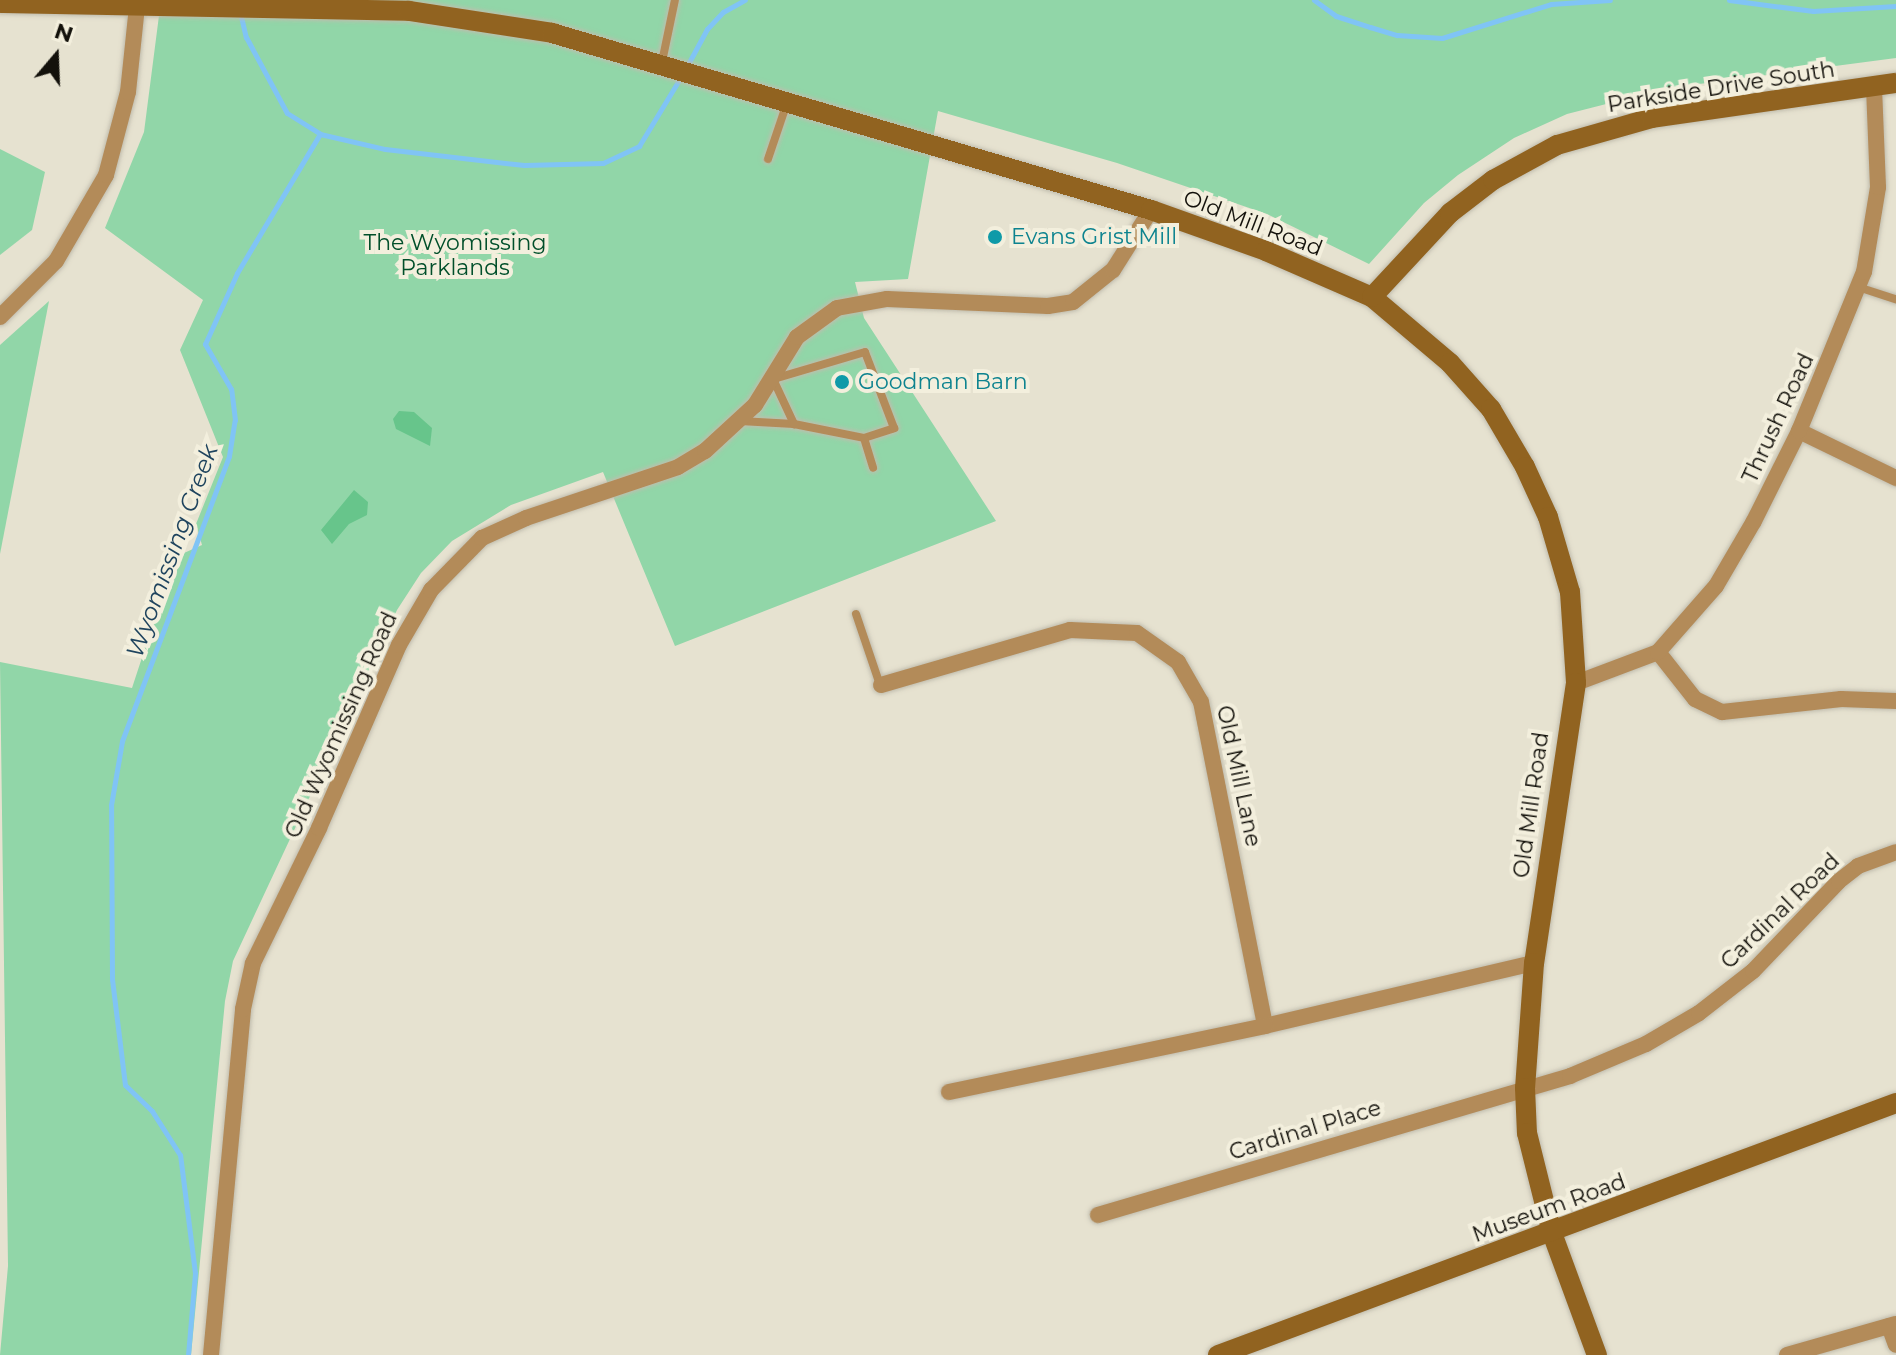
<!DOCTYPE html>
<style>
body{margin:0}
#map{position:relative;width:1896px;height:1355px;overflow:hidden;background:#e6e2d0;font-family:Montserrat,sans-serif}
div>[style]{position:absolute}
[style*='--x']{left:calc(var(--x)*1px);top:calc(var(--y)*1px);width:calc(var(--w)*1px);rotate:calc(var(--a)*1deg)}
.green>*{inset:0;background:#91d6a8}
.forest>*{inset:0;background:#67c58b}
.stream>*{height:5px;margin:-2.5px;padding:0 2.5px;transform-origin:2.5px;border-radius:2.5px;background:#80c4f5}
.roads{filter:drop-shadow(0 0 2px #c0bcad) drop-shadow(0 0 2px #c0bcad)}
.lane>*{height:8px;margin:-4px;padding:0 4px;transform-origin:4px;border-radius:4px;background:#b38b59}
.street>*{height:16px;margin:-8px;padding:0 8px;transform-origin:8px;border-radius:8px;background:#b38b59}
.secondary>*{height:20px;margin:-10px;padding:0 10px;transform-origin:10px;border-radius:10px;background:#916320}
.dots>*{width:22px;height:22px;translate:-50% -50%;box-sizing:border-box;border:4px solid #f3efdd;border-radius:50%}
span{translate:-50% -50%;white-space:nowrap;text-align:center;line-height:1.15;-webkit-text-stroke:8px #f3efdd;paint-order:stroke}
.street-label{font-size:22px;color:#13110b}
.culture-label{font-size:22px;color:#0d838f}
.left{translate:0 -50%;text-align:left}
.park-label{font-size:22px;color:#014f2a}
.water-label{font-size:24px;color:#1f445e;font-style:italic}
.north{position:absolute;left:16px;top:16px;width:80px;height:80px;-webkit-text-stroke:6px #f3efdd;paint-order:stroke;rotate:19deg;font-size:22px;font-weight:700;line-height:32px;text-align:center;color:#13110b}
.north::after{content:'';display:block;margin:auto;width:28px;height:36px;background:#13110b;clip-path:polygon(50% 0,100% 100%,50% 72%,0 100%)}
</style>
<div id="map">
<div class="green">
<div style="clip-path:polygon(161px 0,1896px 0,1896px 58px,1669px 88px,1567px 114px,1514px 138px,1458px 175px,1424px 203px,1369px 264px,1267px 214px,1117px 163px,938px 111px,908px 279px,855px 282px,864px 318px,996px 521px,675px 646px,603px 472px,511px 505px,452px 541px,421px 573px,397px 610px,233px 961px,225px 1001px,191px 1355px,0 1355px,8px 1266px,0 662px,132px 688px,175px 557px,202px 545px,196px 524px,223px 457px,180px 350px,203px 300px,105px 228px,144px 132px)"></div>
<div style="clip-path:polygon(0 149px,45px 172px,32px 230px,0 255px)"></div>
<div style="clip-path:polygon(49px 301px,0 554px,0 345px)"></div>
</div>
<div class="forest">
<div style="clip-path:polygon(399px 411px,414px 412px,432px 428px,430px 446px,396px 429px,393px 419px)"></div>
<div style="clip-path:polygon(354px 490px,368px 502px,367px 515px,349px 524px,332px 544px,321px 530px)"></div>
</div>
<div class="stream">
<div style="--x:1314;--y:0;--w:27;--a:36"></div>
<div style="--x:1336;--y:16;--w:36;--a:18"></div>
<div style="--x:1370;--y:27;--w:28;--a:17"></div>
<div style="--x:1397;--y:35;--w:45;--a:3.8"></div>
<div style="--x:1442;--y:38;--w:114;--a:-17.3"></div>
<div style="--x:1551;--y:4;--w:59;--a:-3.9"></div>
<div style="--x:1729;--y:0;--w:85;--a:7.5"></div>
<div style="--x:1813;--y:11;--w:83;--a:-3.4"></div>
<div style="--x:240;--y:12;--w:26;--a:77"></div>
<div style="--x:246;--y:37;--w:86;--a:61.7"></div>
<div style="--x:287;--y:113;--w:39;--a:32"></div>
<div style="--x:320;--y:134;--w:67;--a:13"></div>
<div style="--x:385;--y:149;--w:140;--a:6.6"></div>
<div style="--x:524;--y:165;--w:79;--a:-1.5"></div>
<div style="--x:603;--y:163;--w:40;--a:-25"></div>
<div style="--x:639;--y:146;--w:83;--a:-58.8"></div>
<div style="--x:687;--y:66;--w:42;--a:-61.6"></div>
<div style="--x:707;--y:29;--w:23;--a:-47"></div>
<div style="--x:723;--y:12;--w:25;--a:-29"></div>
<div style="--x:188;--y:1355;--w:82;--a:-85.1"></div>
<div style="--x:195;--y:1273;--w:119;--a:-97.2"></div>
<div style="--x:180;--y:1155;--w:52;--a:-122.5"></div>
<div style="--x:152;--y:1111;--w:37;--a:-136"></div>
<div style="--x:125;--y:1085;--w:107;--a:-97"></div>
<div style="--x:112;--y:979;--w:174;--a:-90.3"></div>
<div style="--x:111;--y:805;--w:65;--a:-80.2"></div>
<div style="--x:122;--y:741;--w:304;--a:-69.4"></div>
<div style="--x:229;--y:456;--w:36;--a:-81"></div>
<div style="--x:235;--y:420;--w:31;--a:-97"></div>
<div style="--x:231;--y:389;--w:52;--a:-120"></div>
<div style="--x:205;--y:344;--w:78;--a:-65.7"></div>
<div style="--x:237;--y:273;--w:162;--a:-59.2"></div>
</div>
<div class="roads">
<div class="lane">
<div style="--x:662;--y:62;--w:63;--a:-78.2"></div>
<div style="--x:768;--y:159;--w:59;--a:-71.3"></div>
<div style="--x:1858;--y:287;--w:40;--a:18"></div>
<div style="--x:740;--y:421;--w:54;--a:3.2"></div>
<div style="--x:864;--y:438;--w:32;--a:-18"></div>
<div style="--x:894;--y:428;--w:81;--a:-110.9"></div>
<div style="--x:865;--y:352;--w:96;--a:163.6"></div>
<div style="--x:773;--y:379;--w:50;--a:65"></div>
<div style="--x:794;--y:424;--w:71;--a:11.3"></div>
<div style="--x:864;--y:438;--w:31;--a:73"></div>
<div style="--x:856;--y:614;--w:75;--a:71.3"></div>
</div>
<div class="street">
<div style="--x:0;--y:317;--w:79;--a:-45"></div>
<div style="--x:56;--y:261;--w:99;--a:-59.8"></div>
<div style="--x:106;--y:175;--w:86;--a:-75.2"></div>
<div style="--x:128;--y:92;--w:86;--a:-84"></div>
<div style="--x:1799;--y:431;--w:108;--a:25.9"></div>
<div style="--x:1658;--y:652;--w:60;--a:51.8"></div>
<div style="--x:1695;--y:699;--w:30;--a:26"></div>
<div style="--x:1722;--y:712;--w:120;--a:-6.2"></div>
<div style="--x:1841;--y:699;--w:55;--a:2.1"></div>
<div style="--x:1576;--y:683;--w:88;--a:-20.7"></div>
<div style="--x:1658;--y:652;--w:88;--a:-48.7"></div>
<div style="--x:1716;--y:586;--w:75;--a:-59.7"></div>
<div style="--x:1754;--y:521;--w:101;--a:-63.4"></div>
<div style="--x:1799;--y:431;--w:172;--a:-67.8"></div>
<div style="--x:1864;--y:272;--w:86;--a:-80.6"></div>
<div style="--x:1878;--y:187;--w:100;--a:-92.3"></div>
<div style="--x:881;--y:685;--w:197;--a:-16.2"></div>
<div style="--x:1070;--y:630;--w:67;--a:2.6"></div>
<div style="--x:1137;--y:633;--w:50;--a:35.3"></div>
<div style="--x:1178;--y:662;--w:46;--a:60.1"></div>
<div style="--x:1201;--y:702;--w:330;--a:78.8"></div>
<div style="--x:1265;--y:1026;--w:276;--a:-13.2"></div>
<div style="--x:949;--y:1092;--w:323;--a:-11.8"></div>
<div style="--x:1098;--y:1215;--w:492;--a:-16.4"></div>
<div style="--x:1570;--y:1076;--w:82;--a:-22.8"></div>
<div style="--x:1646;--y:1044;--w:61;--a:-30.3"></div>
<div style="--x:1699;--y:1013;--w:68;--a:-37.9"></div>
<div style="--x:1753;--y:971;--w:124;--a:-46.3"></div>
<div style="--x:1839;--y:881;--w:24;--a:-38"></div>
<div style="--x:1858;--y:866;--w:40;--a:-20.2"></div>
<div style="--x:1889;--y:1326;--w:20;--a:70"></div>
<div style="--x:211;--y:1355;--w:347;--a:-84.7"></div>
<div style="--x:243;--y:1009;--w:47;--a:-77.7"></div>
<div style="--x:253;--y:963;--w:150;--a:-63.9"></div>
<div style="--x:319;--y:828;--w:200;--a:-66.4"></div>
<div style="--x:399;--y:645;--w:64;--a:-59.8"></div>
<div style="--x:431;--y:590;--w:73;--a:-45.6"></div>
<div style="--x:482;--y:538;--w:48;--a:-24.4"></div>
<div style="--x:526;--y:518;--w:160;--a:-18.5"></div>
<div style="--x:678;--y:467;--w:31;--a:-31"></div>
<div style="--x:705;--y:451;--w:68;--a:-42.6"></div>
<div style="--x:755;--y:405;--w:80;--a:-58.3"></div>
<div style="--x:797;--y:337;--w:49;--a:-35.9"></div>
<div style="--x:837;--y:308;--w:51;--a:-10.2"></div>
<div style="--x:887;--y:299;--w:161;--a:2.5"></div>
<div style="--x:1048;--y:306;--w:25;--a:-9"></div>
<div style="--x:1073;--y:302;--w:51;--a:-38.7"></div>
<div style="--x:1113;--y:270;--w:71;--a:-57.7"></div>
<div style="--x:1787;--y:1355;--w:113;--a:-15.9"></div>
</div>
<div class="secondary">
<div style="--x:0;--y:3;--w:409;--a:1.1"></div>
<div style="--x:409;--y:11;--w:145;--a:8.7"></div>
<div style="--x:552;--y:33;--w:625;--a:16.46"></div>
<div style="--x:1151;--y:210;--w:122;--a:19.6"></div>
<div style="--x:1266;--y:251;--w:116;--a:23.5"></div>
<div style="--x:1372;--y:297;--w:102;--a:40.2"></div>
<div style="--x:1450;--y:363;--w:62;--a:48.3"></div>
<div style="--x:1491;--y:409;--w:67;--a:59.6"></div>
<div style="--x:1525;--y:467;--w:55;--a:65.3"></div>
<div style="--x:1548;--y:517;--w:78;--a:73.7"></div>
<div style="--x:1570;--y:592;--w:91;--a:86.2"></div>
<div style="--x:1576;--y:683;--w:283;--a:98.5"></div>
<div style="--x:1534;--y:963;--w:125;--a:94.1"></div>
<div style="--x:1525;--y:1088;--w:45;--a:87.5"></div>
<div style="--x:1527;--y:1133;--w:103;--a:76"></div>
<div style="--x:1552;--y:1233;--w:130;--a:69.8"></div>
<div style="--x:1372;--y:297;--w:115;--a:-47.1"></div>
<div style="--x:1450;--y:213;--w:54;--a:-37.5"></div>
<div style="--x:1493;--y:180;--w:73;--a:-28.7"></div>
<div style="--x:1557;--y:145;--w:99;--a:-15.9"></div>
<div style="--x:1652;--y:118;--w:246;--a:-8.2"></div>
<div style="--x:1218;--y:1355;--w:723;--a:-20.39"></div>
</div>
</div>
<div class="dots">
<div style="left:995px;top:237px;background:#0f9aa8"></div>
<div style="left:842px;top:382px;background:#0f9aa8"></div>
</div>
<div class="street-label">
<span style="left:1721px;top:87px;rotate:-9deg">Parkside Drive South</span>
<span style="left:1253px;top:223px;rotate:21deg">Old Mill Road</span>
<span style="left:1778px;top:418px;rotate:-65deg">Thrush Road</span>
<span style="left:341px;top:725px;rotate:-66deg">Old Wyomissing Road</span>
<span style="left:1239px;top:776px;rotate:78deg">Old Mill Lane</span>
<span style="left:1531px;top:805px;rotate:-82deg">Old Mill Road</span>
<span style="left:1780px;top:911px;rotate:-44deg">Cardinal Road</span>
<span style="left:1305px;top:1130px;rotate:-17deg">Cardinal Place</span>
<span style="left:1549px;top:1208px;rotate:-20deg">Museum Road</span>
</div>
<div class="culture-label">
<span class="left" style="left:1011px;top:237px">Evans Grist Mill</span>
<span class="left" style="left:858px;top:382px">Goodman Barn</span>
</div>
<div class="park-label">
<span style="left:455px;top:255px">The Wyomissing<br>Parklands</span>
</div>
<div class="water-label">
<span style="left:172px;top:551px;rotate:-70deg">Wyomissing Creek</span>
</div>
<div class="north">N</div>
</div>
